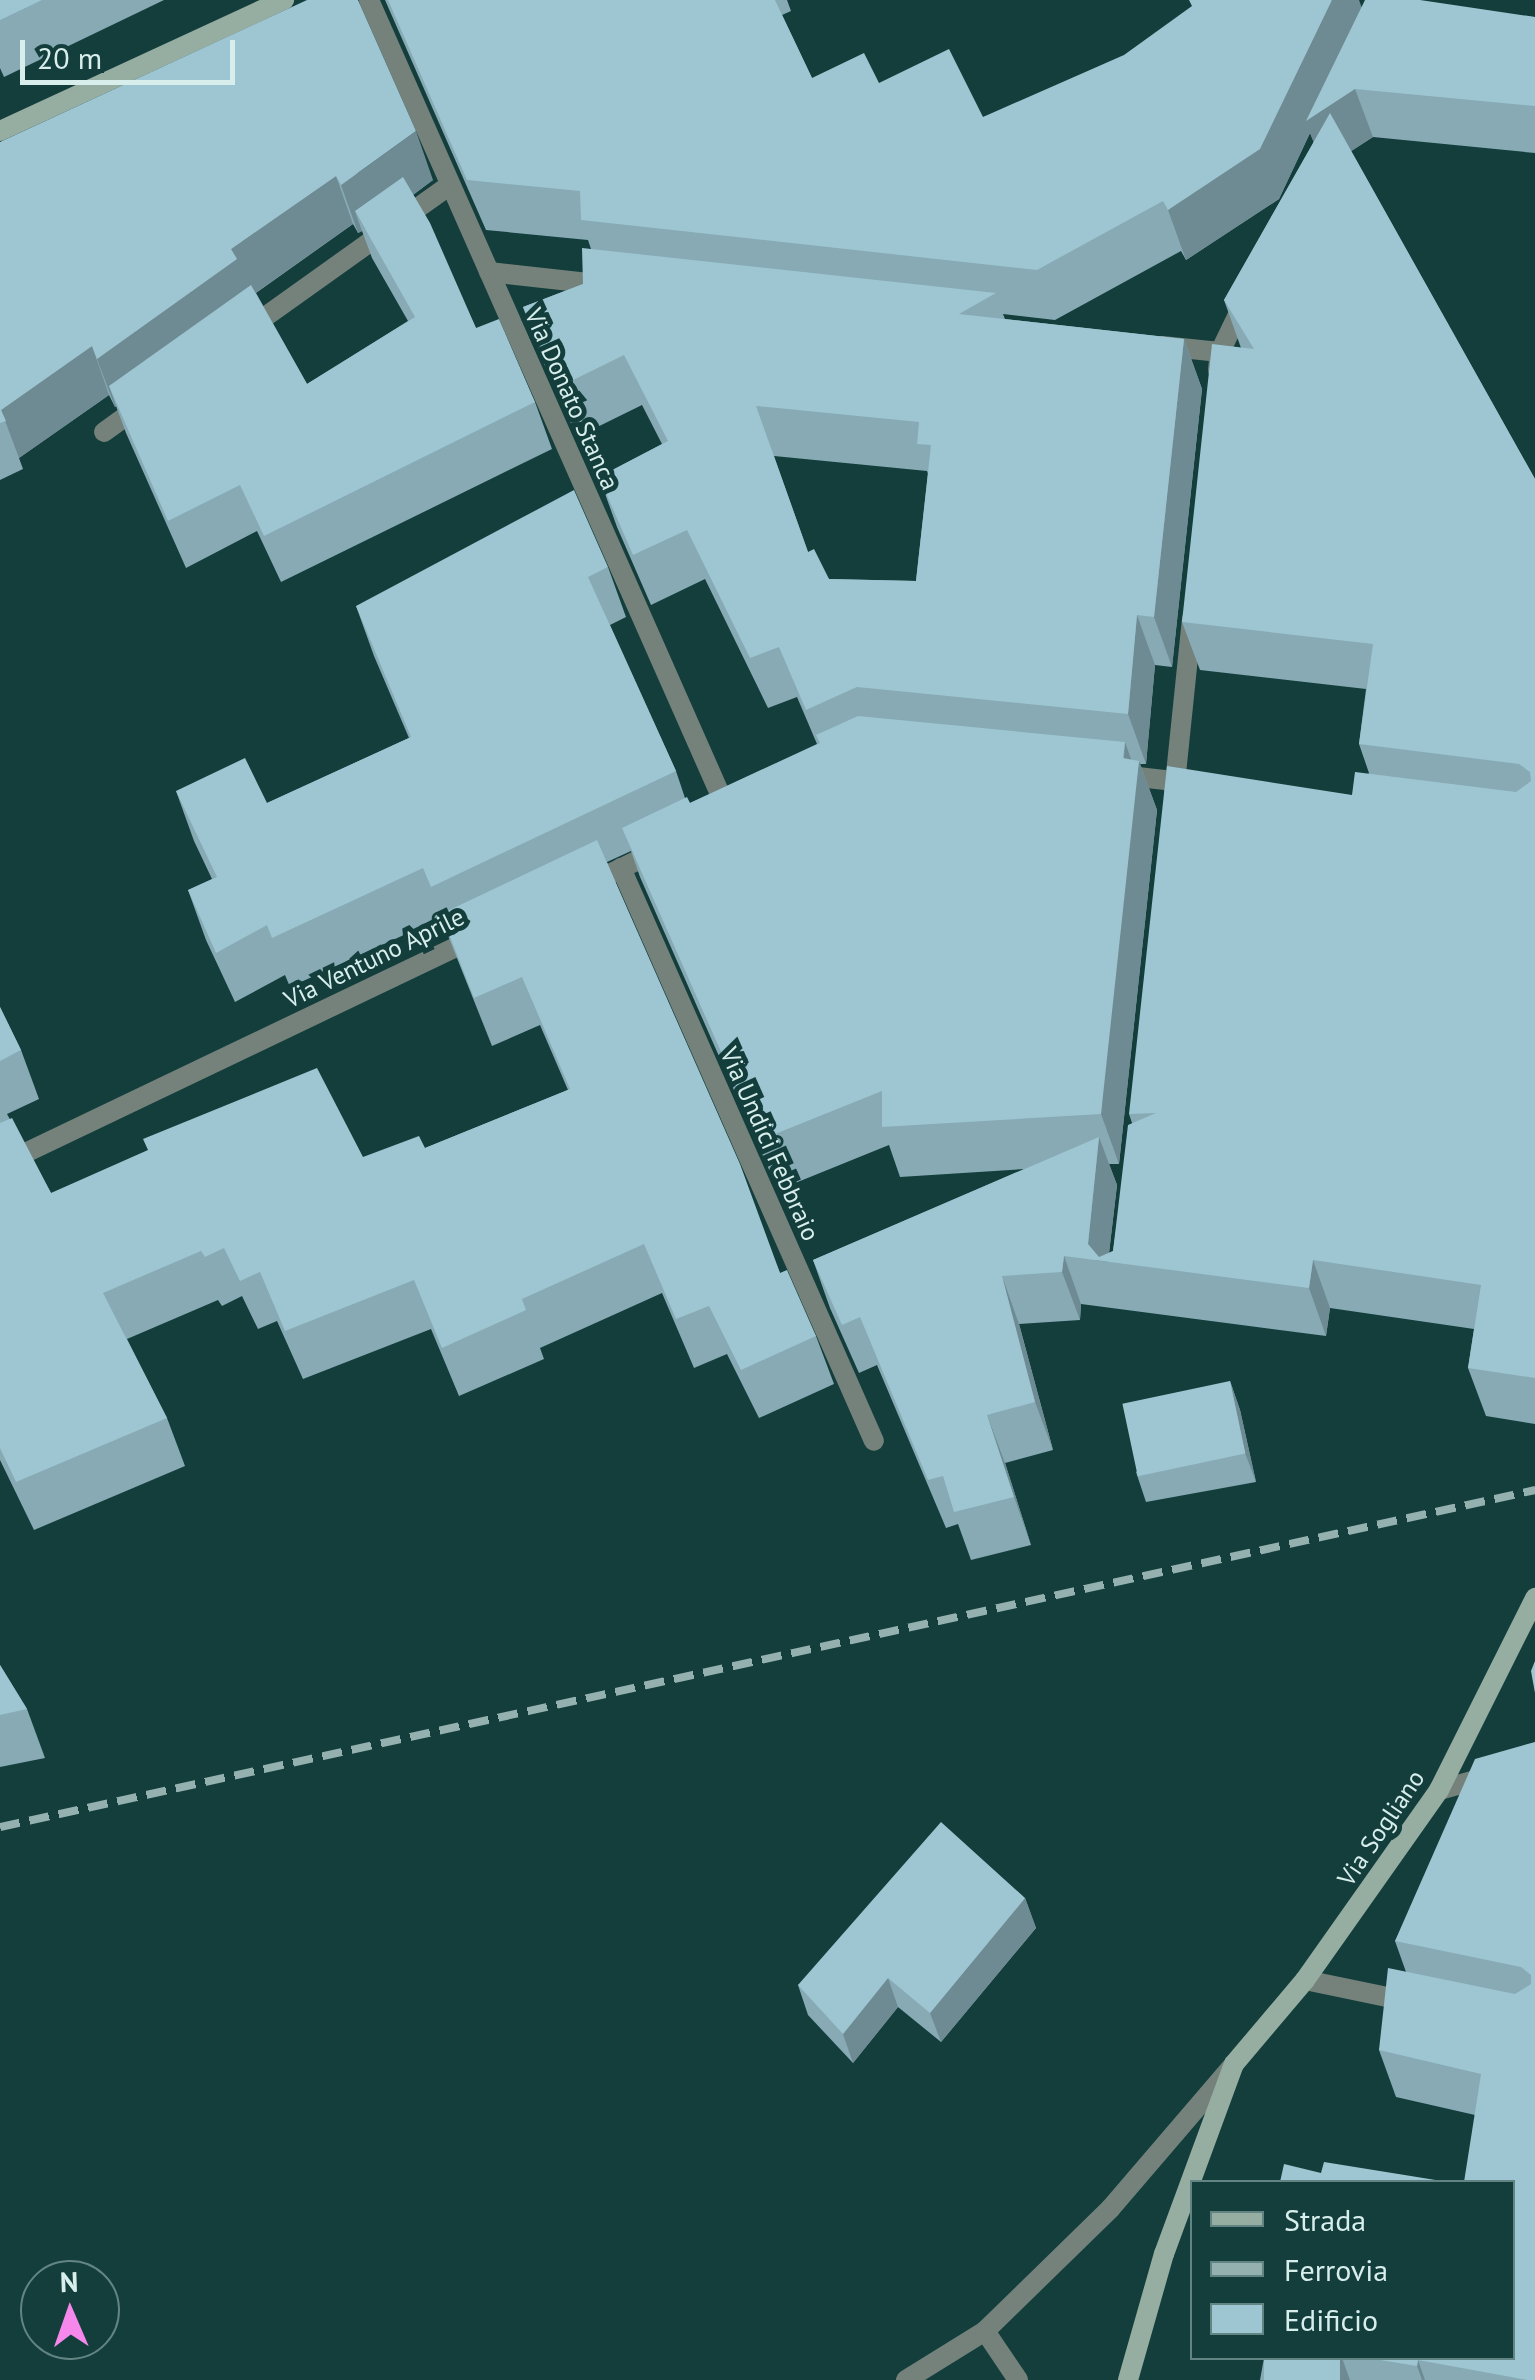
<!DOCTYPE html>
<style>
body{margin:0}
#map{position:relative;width:1535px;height:2380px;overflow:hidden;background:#133e3c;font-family:"PT Sans",sans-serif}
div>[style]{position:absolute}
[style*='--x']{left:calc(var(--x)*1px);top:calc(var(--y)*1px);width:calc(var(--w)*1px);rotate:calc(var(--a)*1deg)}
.lane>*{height:20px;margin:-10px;padding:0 10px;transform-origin:10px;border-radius:10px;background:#74827b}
.street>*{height:20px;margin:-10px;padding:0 10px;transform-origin:10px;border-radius:10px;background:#74827b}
.secondary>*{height:20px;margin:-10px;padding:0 10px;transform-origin:10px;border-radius:10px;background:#96ada1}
.rail>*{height:8px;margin-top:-4px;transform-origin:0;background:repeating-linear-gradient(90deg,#94b1af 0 20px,transparent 0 30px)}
.wall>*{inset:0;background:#87aab5}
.shaded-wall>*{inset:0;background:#6e8b93}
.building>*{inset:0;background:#9dc6d2;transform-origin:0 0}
span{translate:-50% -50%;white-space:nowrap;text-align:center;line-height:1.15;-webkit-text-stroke:10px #133e3c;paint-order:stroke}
.street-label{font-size:25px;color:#d8eeec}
.legend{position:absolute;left:1190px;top:2180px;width:325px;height:180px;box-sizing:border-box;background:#133e3c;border:2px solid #628482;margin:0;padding:12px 18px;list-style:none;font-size:30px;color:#d8eeec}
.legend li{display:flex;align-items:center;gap:20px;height:50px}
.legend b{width:50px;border:2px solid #628482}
.north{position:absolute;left:20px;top:2260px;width:100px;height:100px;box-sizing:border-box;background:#133e3c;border:2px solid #628482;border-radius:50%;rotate:358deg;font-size:28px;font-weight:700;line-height:40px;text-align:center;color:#d8eeec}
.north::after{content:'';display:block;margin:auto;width:35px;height:45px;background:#f788eb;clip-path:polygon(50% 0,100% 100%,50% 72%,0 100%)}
.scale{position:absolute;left:20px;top:40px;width:215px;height:45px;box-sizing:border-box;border:5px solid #d8eeec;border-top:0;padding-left:12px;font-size:30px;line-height:35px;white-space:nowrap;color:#d8eeec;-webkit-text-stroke:8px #133e3c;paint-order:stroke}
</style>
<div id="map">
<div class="lane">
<div style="--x:248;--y:329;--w:248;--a:-35.5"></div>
<div style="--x:104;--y:432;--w:48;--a:-35.7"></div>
</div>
<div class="street">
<div style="--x:369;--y:0;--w:888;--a:66.15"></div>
<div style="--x:489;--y:272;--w:118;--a:6.3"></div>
<div style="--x:1162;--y:346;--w:58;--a:5.9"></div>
<div style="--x:1218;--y:370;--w:18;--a:-84"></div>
<div style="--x:1220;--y:352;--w:58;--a:-64.3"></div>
<div style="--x:1120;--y:775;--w:71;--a:6.4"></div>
<div style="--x:1174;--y:793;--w:176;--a:-84.1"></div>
<div style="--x:621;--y:868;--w:626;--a:66.18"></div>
<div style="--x:591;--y:883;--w:76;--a:-25.9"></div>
<div style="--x:0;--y:1165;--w:531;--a:-25.55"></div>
<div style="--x:1439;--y:1790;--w:99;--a:-15.2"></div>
<div style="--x:1305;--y:1980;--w:108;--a:11.7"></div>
<div style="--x:985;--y:2331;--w:59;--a:56"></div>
<div style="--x:906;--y:2380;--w:93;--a:-31.8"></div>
<div style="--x:985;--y:2331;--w:175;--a:-44.3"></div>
<div style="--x:1110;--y:2209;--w:186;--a:-49.4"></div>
</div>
<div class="secondary">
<div style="--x:0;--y:131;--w:313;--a:-24.8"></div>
<div style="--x:1128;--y:2380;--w:131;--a:-74.1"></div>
<div style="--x:1164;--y:2254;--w:202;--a:-69.8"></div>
<div style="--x:1234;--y:2064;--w:110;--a:-49.8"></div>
<div style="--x:1305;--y:1980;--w:232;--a:-54.8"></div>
<div style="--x:1439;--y:1790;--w:215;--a:-63.4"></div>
</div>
<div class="rail">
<div style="--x:0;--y:1827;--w:1572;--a:-12.38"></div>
</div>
<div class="wall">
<div style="clip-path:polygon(0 0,164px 0,4px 77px,0 68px)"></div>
<div style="clip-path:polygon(evenodd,385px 0,787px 0,791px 11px,782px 15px,812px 78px,879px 83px,983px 117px,1361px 7px,1535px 17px,1535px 153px,1373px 137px,1351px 151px,1535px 479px,1535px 1424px,1486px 1416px,1468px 1368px,1474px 1329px,1330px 1308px,1326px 1336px,1081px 1304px,1080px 1320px,1019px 1324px,1053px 1450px,1005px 1463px,1031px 1545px,971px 1560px,958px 1524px,946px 1528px,877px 1365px,859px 1373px,830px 1308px,813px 1260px,1024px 1169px,900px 1177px,889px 1145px,778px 1190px,640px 877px,631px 851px,607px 862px,780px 1273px,816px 1336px,834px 1384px,759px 1418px,727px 1354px,694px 1368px,662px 1293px,540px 1348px,544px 1359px,459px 1396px,431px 1329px,303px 1379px,277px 1321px,258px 1329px,242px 1296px,222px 1306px,218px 1300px,127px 1339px,167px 1418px,185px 1466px,34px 1530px,0 1460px,0 1007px,21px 1050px,39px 1099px,7px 1114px,51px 1193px,363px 1157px,425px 1148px,568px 1090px,540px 1025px,492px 1046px,441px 918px,290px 987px,285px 975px,235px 1002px,206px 940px,188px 890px,212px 879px,194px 841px,176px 791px,267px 803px,409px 738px,374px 656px,356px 606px,608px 567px,626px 617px,610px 625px,676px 771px,685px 798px,690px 803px,817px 744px,797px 697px,768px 708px,705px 579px,651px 605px,617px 527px,599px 477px,662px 444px,642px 405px,577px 437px,541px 357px,523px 307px,583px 284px,591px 249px,588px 240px,486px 230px,385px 0,1310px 133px,1314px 142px,1224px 300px,1241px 348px,1182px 622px,1200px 670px,1366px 689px,1359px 744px,1369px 773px,1352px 795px,1129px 1114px,1132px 1123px,1113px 1251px,1109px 1253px,1117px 1185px,1109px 1164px,1119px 1164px,1157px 810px,1140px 764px,1146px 764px,1155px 665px,1172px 667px,1202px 389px,1184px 339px,1005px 319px,1003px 314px,1055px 320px,1181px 251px,1186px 260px,1279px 199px,1310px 133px,385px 0,774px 456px,927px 471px,928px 474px,916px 581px,829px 579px,808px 552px,774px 456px)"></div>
<div style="clip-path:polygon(evenodd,0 142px,433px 180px,413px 195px,476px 328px,535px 402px,552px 449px,281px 582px,257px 531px,186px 568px,126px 433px,116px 406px,115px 407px,109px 395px,19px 458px,23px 469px,0 480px,0 142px,353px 224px,358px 233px,362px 231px,372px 258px,408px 321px,307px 384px,256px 293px,353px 224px)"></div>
<div style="clip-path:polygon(1230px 1381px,1240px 1410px,1256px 1482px,1146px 1502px,1136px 1472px)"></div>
<div style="clip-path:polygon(0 1665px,27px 1709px,45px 1758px,0 1767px)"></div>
<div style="clip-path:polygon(1535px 1742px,1535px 2380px,1260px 2380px,1264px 2358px,1512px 2358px,1475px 2115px,1396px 2097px,1379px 2050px,1406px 1972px,1395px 1941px)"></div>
<div style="clip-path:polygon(1025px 1898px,1036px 1928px,941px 2042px,898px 2007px,853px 2063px,808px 2015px,798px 1985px)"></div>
</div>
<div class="shaded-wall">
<div style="clip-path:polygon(1332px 0,1359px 0,1366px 19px,1355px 89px,1373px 137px,1324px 169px,1310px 133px,1279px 199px,1186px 260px,1168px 210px)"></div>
<div style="clip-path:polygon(416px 131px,433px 180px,365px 229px,355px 211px,362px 231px,358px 233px,341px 185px)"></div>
<div style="clip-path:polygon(336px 176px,353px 224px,251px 296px,109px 386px,116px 406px,115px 407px,97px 359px,231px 249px)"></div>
<div style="clip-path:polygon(1184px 339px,1202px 389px,1172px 667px,1154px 617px)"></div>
<div style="clip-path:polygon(92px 346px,109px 395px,19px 458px,1px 410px)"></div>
<div style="clip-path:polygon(1137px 615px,1155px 665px,1146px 764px,1128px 714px)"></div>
<div style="clip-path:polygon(1125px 742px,1137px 776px,1139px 761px,1157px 810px,1119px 1164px,1101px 1114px)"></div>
<div style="clip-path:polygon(1099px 1137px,1117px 1185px,1108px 1262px,1094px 1260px,1088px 1244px)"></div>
<div style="clip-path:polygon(1064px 1256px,1081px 1304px,1080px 1320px,1062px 1272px)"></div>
<div style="clip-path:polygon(1313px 1260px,1330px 1308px,1326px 1336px,1309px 1288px)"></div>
<div style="clip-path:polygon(1002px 1276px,1019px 1324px,1053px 1450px,1035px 1402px)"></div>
<div style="clip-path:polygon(1230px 1381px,1240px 1410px,1256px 1482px,1245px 1453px)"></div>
<div style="clip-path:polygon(987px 1415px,1005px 1463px,1031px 1545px,1014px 1497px)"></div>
<div style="clip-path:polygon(1025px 1898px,1036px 1928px,941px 2042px,930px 2013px)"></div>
<div style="clip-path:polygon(888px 1978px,898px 2007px,853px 2063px,843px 2034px)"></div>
<div style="clip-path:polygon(1340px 2358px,1342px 2358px,1350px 2380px,1338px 2380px)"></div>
<div style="clip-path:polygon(1418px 2360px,1425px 2380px,1422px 2380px,1417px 2366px)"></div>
</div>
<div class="building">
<div style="clip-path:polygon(0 0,42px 0,0 20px)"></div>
<div style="clip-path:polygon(307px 0,358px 0,416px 131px,341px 185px,336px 176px,231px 249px,237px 259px,97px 359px,92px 346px,1px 410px,6px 421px,0 423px,0 142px)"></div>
<div style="clip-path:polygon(388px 0,775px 0,812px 78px,864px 53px,879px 83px,949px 49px,983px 117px,1124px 55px,1192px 6px,1189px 0,1332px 0,1260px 149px,1168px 210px,1163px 201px,1037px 270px,581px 220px,580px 191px,467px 180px)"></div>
<div style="clip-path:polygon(1365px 0,1420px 0,1535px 17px,1535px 106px,1355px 89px,1306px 121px)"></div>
<div style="clip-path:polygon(1330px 113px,1535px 479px,1535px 1378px,1468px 1368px,1481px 1285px,1313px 1260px,1309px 1288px,1064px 1256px,1062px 1272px,1002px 1276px,1035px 1402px,987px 1415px,1014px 1497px,954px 1512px,943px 1476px,928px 1480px,860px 1317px,842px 1325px,813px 1260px,1099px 1137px,1088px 1244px,1099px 1257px,1113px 1251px,1128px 1125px,1156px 1113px,1129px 1114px,1167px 766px,1352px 795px,1355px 772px,1516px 792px,1531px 781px,1530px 772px,1519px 764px,1359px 744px,1373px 644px,1182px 622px,1212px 344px,1254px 349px,1224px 300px)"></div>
<div style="clip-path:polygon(403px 177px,430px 223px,476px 328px,499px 319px,535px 402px,264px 536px,240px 485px,168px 521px,109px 386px,251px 285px,307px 384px,415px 317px,355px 211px)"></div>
<div style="clip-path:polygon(evenodd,582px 248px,996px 293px,959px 314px,1184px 339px,1154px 617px,1137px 615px,1128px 714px,857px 687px,806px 710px,779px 647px,750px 658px,687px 530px,633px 555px,599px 477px,668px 441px,624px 355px,559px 387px,523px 307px,583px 284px,582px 248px,756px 406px,919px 422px,917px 444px,931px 445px,916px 581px,829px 579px,814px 549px,808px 552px,756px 406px)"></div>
<div style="clip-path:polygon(574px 490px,608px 567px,588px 577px,676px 771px,431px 887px,423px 868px,272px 938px,267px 925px,216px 953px,188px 890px,217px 877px,176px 791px,245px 758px,267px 803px,411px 737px,356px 606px)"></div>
<div style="clip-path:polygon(858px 716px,1125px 742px,1123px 758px,1139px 761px,1101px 1114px,882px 1127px,882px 1091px,760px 1140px,622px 828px,687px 797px,690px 803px,820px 743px,816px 735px)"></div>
<div style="clip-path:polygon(597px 840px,740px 1164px,780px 1273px,787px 1270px,816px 1336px,741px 1370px,709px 1306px,676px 1319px,644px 1244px,522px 1299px,526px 1310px,442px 1348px,414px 1280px,285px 1331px,260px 1272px,240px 1281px,224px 1248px,205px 1257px,201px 1251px,103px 1293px,167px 1418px,16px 1482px,0 1448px,0 1123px,12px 1118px,51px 1193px,148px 1150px,143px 1139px,317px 1068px,363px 1157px,419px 1136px,425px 1148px,570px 1089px,522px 977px,474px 998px,441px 914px)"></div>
<div style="clip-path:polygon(0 1007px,21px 1050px,0 1061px)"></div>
<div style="left:1230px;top:1381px;width:74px;height:110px;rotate:78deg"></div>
<div style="clip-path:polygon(1535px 1661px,1535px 1693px,1531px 1671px)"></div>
<div style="clip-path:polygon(0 1665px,27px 1709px,0 1715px)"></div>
<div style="clip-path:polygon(1535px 1742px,1535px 2380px,1527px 2380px,1418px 2360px,1417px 2366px,1368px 2358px,1512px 2358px,1512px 2182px,1464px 2182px,1481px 2074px,1379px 2050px,1388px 1968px,1515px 1994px,1531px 1984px,1531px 1975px,1521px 1967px,1395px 1941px,1475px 1759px)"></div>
<div style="clip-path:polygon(941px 1822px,1025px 1898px,930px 2013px,888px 1978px,843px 2034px,798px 1985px)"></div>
<div style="clip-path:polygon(1324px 2162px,1448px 2182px,1280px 2182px,1284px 2164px,1321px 2173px)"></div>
<div style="left:1264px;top:2358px;width:76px;height:22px"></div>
</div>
<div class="street-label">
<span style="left:572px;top:399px;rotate:66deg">Via Donato Stanca</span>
<span style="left:374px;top:958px;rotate:-26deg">Via Ventuno Aprile</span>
<span style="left:770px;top:1144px;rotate:66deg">Via Undici Febbraio</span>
<span style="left:1381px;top:1828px;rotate:-56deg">Via Sogliano</span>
</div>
<ul class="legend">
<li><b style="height:12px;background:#96ada1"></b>Strada</li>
<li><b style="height:12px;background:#94b1af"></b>Ferrovia</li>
<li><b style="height:28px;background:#9dc6d2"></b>Edificio</li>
</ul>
<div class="north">N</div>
<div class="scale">20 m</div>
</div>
